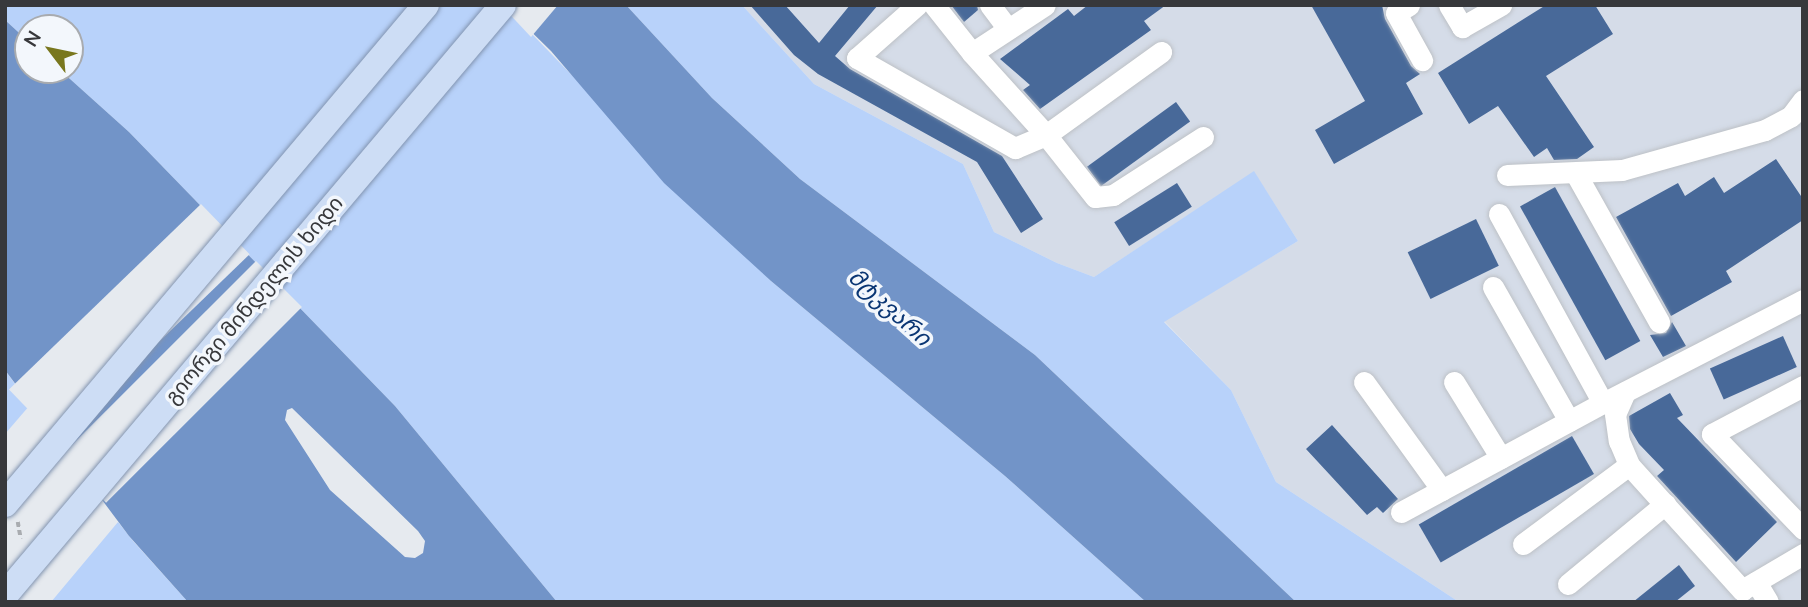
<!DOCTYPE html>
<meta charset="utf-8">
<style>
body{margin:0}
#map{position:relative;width:1808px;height:607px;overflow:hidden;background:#e6eaef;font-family:"Nunito Sans","Noto Sans Georgian",sans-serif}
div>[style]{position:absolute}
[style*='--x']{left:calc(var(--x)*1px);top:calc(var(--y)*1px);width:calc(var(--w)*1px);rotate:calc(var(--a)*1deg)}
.built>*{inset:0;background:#d5dce8}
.green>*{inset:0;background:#b8d2fa}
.water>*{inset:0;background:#7294c8}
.pier>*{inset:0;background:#e6eaef;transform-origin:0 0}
.building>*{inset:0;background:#486999;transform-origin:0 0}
.path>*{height:3.5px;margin-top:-1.75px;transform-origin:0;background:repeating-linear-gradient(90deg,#a9acb0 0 5px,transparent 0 8.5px)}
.roads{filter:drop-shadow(0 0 2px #bdc1c6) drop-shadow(0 0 2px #bdc1c6)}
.minor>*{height:21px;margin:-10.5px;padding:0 10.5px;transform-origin:10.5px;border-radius:10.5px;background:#fff}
.bridges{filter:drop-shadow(0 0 2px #8294b0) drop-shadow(0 0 2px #8294b0)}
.major-bridge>*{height:26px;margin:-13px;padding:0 13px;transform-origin:13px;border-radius:13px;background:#cdddf5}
span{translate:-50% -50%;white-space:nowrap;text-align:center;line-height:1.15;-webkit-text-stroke:7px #f3f7fc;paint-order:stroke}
.street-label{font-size:21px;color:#37383b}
.water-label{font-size:23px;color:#0a3674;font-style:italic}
.frame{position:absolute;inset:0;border:7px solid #37383b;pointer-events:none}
.north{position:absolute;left:14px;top:14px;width:70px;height:70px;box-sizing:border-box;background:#f3f7fc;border:2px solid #a8abaf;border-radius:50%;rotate:302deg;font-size:19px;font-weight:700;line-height:28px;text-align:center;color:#37383b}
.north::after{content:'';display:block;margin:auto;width:24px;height:32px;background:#79771e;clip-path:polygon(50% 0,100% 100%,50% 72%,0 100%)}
</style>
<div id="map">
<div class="built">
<div style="clip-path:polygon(742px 5px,1803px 5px,1803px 602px,1459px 602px,1276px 482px,1231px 390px,1164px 321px,1298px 241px,1254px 172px,1094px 277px,1057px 263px,994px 232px,963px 164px,814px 84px)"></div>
</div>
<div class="green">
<div style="clip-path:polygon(5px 5px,504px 5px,771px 281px,1005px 476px,1146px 602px,557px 602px,395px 406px,129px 132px,60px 70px,70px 70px,70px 28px,28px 28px,28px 41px,5px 20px)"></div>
<div style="clip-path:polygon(626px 5px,742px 5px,814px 84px,963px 164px,994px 232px,1057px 263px,1094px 277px,1254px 171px,1298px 241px,1164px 322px,1231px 390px,1276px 482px,1459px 602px,1296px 602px,1035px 355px,800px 179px,712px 98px)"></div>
<div style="clip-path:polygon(5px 370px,30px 405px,5px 434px)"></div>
<div style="clip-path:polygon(118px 522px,133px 541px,188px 602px,51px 602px)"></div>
</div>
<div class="water">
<div style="clip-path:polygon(504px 5px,626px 5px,712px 98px,800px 179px,1035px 355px,1296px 602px,1146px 602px,1005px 476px,771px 281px,664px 183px,551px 51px)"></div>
<div style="clip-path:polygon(evenodd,5px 20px,28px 41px,28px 70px,60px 70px,129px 132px,395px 406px,557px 602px,188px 602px,129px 536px,5px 370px,5px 20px,292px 408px,418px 531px,425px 541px,423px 553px,415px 558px,405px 557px,330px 490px,285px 420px,287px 410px,292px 408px)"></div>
</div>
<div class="pier">
<div style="clip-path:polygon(501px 5px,558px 5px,531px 37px)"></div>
<div style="left:201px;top:204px;width:70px;height:267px;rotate:46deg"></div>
<div style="left:256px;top:261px;width:65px;height:277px;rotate:45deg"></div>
</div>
<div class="building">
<div style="clip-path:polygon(750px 5px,785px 5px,819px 43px,850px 5px,878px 5px,835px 56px,850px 69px,1002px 156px,1043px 219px,1021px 233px,977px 162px,818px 74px,794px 55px)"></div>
<div style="clip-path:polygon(951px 5px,977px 5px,978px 10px,964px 22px)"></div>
<div style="clip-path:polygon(1088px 5px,1166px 5px,1144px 21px,1151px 30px,1040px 109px,1023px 90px,1030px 85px,1000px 59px,1068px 9px,1074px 16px)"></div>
<div style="clip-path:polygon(1311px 5px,1382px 5px,1385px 19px,1411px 66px,1420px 74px,1406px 83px,1423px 114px,1334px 164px,1315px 130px,1365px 101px)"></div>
<div style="clip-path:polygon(1546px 5px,1595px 5px,1613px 34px,1546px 76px,1594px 147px,1577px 159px,1554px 160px,1547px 148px,1534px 157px,1498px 106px,1469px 124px,1438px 73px)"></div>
<div style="left:1176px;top:102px;width:24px;height:110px;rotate:54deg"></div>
<div style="clip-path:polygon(1776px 159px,1803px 199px,1803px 220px,1726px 271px,1732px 282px,1671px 316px,1616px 217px,1678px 183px,1685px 196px,1714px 177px,1724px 193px)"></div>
<div style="left:1177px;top:183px;width:28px;height:74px;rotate:58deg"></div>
<div style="left:1555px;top:187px;width:176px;height:40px;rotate:61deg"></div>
<div style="left:1476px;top:219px;width:52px;height:76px;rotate:64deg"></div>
<div style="clip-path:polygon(1672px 322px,1686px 346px,1663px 357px,1650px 335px,1666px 333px)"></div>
<div style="left:1783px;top:336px;width:34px;height:80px;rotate:66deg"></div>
<div style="clip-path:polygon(1670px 393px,1683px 415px,1677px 418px,1777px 522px,1736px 562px,1657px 476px,1664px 470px,1639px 444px,1630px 429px,1629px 416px)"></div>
<div style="clip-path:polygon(1332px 425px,1398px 499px,1383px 513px,1377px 507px,1367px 515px,1306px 449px)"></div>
<div style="left:1572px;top:436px;width:44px;height:177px;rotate:60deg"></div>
<div style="clip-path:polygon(1679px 565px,1695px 586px,1675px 602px,1633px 602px)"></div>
</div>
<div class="path">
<div style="--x:18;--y:522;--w:17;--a:80"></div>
</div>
<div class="roads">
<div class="minor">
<div style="--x:917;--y:5;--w:80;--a:138.5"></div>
<div style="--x:857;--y:58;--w:182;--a:29.7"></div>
<div style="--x:1015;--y:148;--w:34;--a:-23"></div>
<div style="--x:1046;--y:135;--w:142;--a:-35.8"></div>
<div style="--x:934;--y:5;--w:61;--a:51.6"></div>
<div style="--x:972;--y:53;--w:110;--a:47.9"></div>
<div style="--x:1046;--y:135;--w:79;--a:51.7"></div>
<div style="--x:1095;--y:197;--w:18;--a:-6"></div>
<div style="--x:1113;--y:195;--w:107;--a:-32.8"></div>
<div style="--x:990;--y:5;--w:30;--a:53"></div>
<div style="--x:1409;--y:5;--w:15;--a:148"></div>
<div style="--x:1396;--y:13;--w:54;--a:61"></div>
<div style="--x:1449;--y:5;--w:26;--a:59"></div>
<div style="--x:1462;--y:27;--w:45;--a:-29.4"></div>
<div style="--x:972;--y:53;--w:87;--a:-33.3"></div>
<div style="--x:1576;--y:174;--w:170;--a:60.7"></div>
<div style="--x:1507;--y:175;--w:115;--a:-2.5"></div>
<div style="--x:1622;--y:170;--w:148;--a:-15.6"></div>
<div style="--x:1765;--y:130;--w:30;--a:-28"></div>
<div style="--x:1791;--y:116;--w:20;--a:-53"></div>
<div style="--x:1499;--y:214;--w:216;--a:61.2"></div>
<div style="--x:1603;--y:403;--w:225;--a:-27.2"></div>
<div style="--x:1493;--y:287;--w:154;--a:60.4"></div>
<div style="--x:1364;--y:382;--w:133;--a:54.2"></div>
<div style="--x:1454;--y:382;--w:89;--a:58.3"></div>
<div style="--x:1803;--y:386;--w:103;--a:152.2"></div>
<div style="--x:1712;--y:434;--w:132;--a:46.2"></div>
<div style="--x:1625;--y:392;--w:24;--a:114"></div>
<div style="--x:1615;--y:414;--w:27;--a:82"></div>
<div style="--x:1619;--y:441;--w:26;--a:67"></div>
<div style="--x:1629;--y:465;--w:169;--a:47.9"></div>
<div style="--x:1742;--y:590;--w:71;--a:-30.5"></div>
<div style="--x:1401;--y:512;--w:230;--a:-28.4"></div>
<div style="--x:1523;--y:544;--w:132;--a:-36.7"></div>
<div style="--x:1756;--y:582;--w:23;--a:59"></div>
<div style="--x:1568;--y:584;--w:126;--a:-39.5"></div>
</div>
</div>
<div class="bridges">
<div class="major-bridge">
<div style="--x:5;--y:504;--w:653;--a:-49.85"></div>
<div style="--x:5;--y:595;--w:772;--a:-49.83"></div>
</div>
</div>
<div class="street-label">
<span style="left:254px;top:300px;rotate:-50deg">გიორგი მინდელის ხიდი</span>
</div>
<div class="water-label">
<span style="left:889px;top:308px;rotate:42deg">მტკვარი</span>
</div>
<div class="frame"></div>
<div class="north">N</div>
</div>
